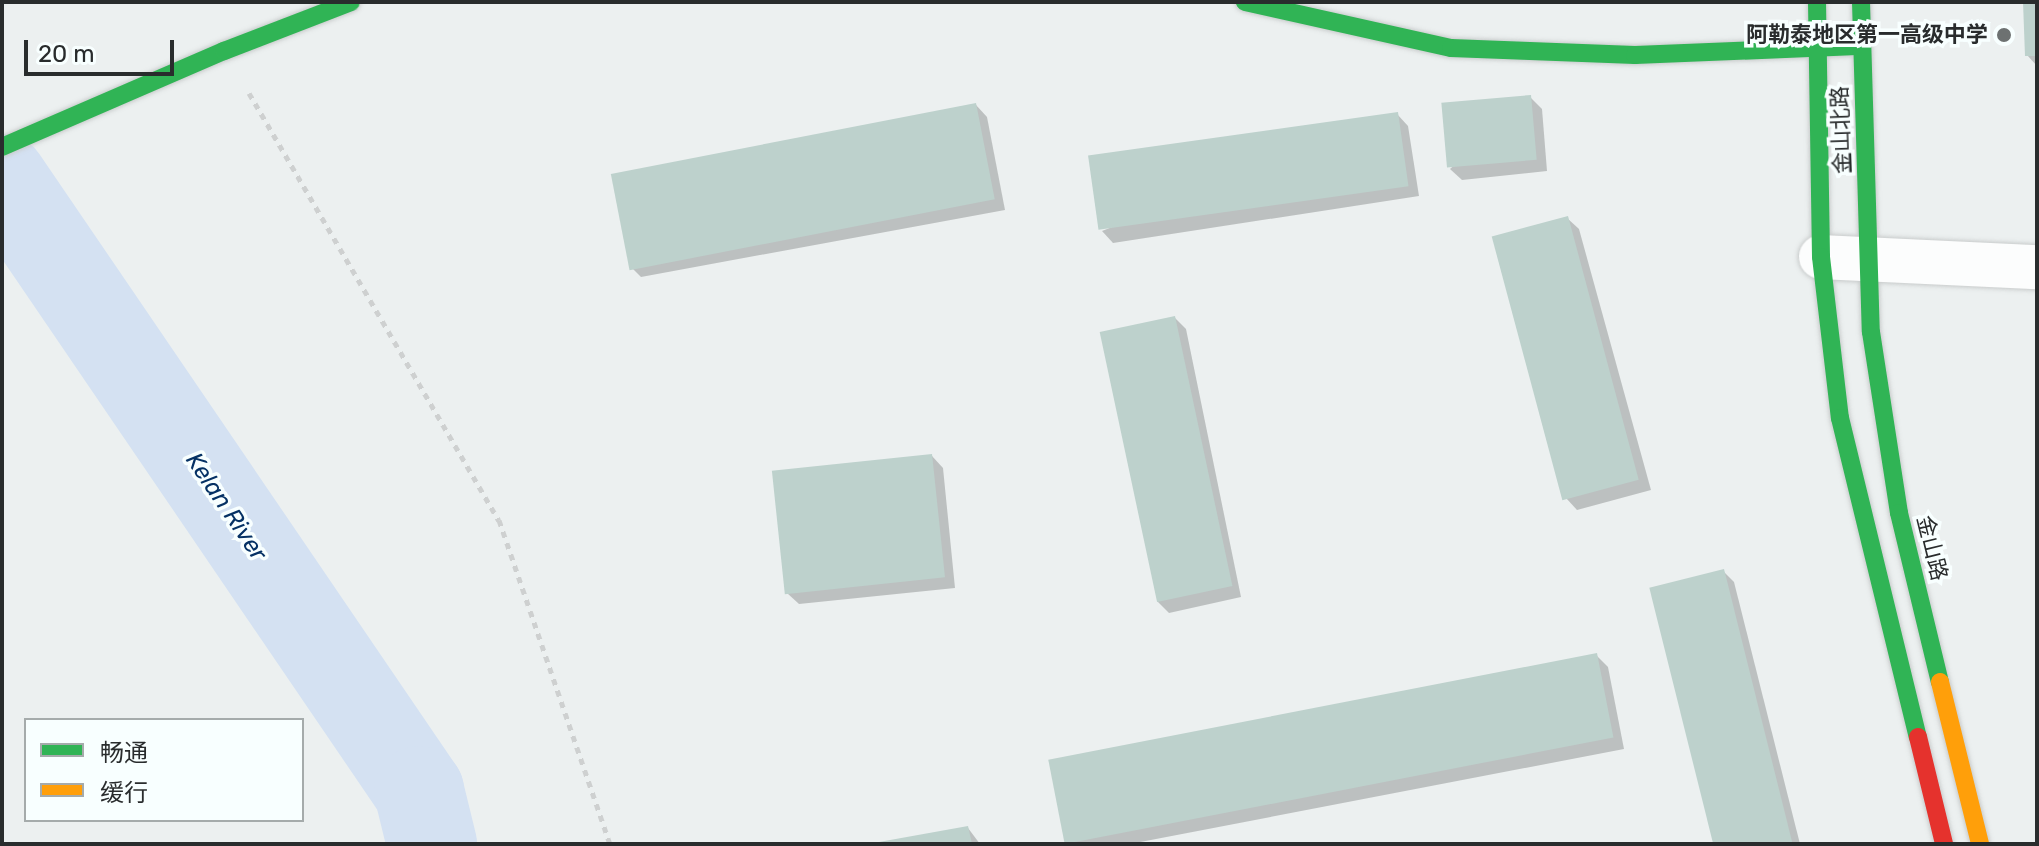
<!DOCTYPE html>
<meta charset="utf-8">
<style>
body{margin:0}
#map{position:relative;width:2039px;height:846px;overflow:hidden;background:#ecf0f0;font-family:Rubik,"Noto Sans SC",sans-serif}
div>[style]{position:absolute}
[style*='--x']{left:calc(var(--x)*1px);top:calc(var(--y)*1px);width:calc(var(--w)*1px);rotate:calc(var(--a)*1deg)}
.shadow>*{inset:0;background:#0003}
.river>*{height:90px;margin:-45px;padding:0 45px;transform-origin:45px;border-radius:45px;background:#d4e1f2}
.building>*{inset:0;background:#bdd1cc;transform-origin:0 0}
.path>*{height:5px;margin-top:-2.5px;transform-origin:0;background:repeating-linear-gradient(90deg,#ced0d0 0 6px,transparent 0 12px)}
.roads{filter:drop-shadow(0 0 2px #c9cccc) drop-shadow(0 0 2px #c9cccc)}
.street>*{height:44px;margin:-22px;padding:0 22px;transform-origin:22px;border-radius:22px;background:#fcfdfd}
.fast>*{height:18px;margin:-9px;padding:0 9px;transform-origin:9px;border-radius:9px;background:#30b455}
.slow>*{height:18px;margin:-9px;padding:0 9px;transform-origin:9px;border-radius:9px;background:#ff9f0a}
.jam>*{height:18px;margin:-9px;padding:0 9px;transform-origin:9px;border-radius:9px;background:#e5322d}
.dots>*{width:22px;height:22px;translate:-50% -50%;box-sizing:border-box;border:4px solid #f8ffff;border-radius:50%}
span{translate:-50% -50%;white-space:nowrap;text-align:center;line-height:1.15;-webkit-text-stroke:7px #f8ffff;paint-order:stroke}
.poi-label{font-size:22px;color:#292c2d;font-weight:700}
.right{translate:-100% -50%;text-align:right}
.street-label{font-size:22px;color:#292c2d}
.water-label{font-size:24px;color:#053164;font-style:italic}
.frame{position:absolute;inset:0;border:4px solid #292c2d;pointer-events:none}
.legend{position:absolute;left:24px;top:718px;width:280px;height:104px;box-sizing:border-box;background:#f8ffff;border:2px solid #a5abab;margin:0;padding:10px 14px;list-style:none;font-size:24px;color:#292c2d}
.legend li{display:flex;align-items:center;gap:16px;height:40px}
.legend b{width:40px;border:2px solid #a5abab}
.scale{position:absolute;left:24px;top:40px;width:150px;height:36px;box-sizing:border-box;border:4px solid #292c2d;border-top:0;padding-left:10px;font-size:24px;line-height:28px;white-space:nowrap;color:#292c2d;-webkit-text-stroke:6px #f8ffff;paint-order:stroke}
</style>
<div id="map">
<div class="shadow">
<div style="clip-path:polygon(2025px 2px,2037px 2px,2037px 66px,2027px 55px)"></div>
<div style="clip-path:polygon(1530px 97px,1542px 109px,1547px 171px,1462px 180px,1450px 169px)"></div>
<div style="clip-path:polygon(976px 105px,987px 117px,1005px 210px,641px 277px,630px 266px)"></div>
<div style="clip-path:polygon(1397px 114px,1408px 126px,1419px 196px,1113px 243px,1102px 231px)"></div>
<div style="clip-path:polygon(1567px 218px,1579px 229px,1651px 490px,1577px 510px,1566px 498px)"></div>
<div style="clip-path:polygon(1175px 318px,1186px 329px,1241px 597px,1169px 613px,1157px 601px)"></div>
<div style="clip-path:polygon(932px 456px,943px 468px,955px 588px,799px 604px,787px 593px)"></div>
<div style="clip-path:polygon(1723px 571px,1734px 582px,1800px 844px,1716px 844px)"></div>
<div style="clip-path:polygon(1596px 655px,1608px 667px,1624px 749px,1130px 844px,1067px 842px)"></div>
<div style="clip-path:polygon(968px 828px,980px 844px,881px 844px)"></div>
</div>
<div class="river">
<div style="--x:2;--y:179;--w:741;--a:55.73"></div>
<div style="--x:419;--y:791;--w:55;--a:76.2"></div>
</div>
<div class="building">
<div style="clip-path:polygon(2023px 2px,2037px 2px,2037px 56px,2025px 56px)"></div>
<div style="left:1531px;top:95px;width:65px;height:90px;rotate:85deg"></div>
<div style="left:976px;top:103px;width:98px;height:372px;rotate:79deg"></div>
<div style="left:1398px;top:112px;width:75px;height:313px;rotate:82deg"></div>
<div style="left:1568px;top:216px;width:273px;height:79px;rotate:75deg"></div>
<div style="left:1175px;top:316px;width:276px;height:77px;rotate:78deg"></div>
<div style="left:932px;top:454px;width:124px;height:161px;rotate:84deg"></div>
<div style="left:1724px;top:569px;width:284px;height:77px;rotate:76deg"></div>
<div style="left:1597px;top:653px;width:86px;height:559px;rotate:79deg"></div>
<div style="clip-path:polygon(968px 826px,972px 844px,879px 844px,879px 842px)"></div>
</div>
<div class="path">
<div style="--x:249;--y:93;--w:495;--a:59.7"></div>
<div style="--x:499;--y:520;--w:342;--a:71.1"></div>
</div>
<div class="roads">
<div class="street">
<div style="--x:1821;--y:257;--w:216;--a:2.7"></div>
</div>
<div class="fast">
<div style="--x:1245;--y:2;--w:211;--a:12.6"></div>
<div style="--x:1451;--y:48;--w:184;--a:2.2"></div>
<div style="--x:1635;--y:55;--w:222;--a:-2.3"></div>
<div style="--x:1817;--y:2;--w:255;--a:89.1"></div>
<div style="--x:1821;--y:257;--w:162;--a:83.3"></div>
<div style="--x:1840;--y:418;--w:328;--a:76.3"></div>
<div style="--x:1861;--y:2;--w:330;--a:88.3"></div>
<div style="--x:1871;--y:332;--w:183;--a:81.2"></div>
<div style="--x:1899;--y:513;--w:174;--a:76.4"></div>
<div style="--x:2;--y:147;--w:242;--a:-23.4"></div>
<div style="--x:224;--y:51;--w:136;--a:-21.1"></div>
</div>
<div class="slow">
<div style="--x:1940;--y:682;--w:167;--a:76.1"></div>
</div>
<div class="jam">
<div style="--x:1918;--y:737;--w:110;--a:76.3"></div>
</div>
</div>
<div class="dots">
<div style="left:2004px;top:35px;background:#6d7171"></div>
</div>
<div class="poi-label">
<span class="right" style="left:1988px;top:35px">阿勒泰地区第一高级中学</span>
</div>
<div class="street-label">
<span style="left:1841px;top:130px;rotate:-92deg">金山北路</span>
<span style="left:1932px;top:548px;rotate:76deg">金山路</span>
</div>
<div class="water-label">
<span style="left:226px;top:507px;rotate:56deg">Kelan River</span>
</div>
<div class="frame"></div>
<ul class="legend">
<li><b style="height:10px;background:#30b455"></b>畅通</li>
<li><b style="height:10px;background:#ff9f0a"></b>缓行</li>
</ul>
<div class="scale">20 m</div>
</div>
